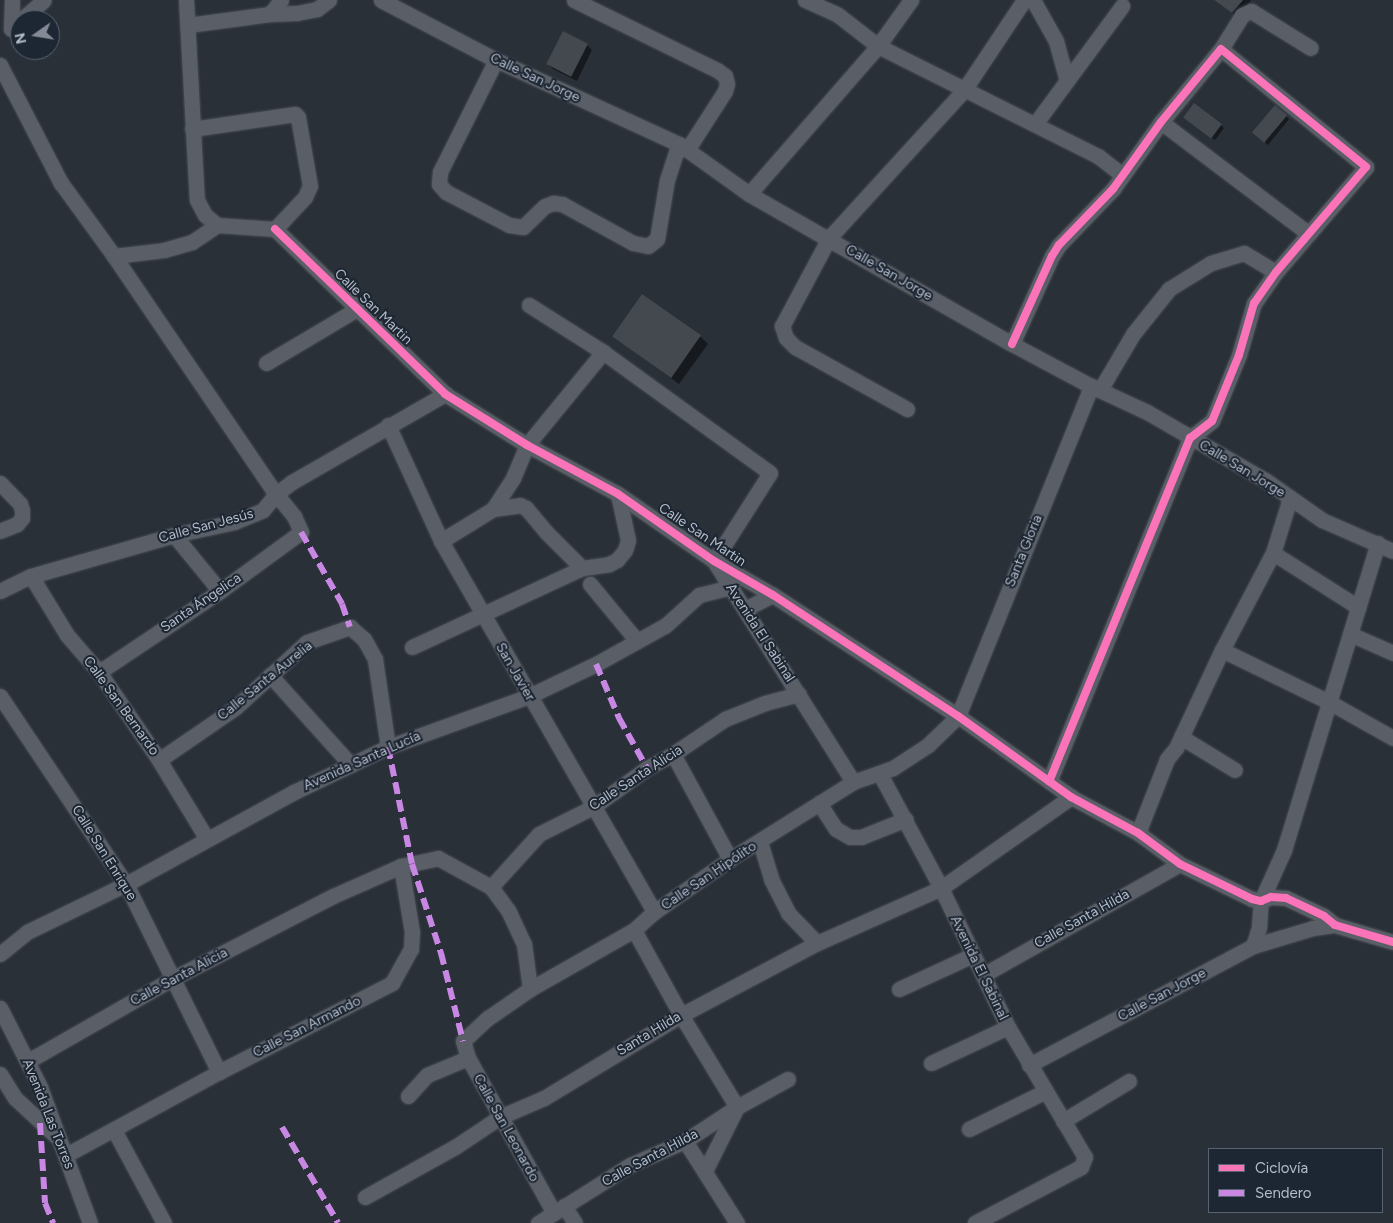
<!DOCTYPE html>
<meta charset="utf-8">
<style>
body{margin:0}
#map{position:relative;width:1393px;height:1223px;overflow:hidden;background:#2a3038;font-family:Figtree,sans-serif}
div>[style]{position:absolute}
[style*='--x']{left:calc(var(--x)*1px);top:calc(var(--y)*1px);width:calc(var(--w)*1px);rotate:calc(var(--a)*1deg)}
.shadow>*{inset:0;background:#0007}
.building>*{inset:0;background:#444950;transform-origin:0 0}
.roads{filter:drop-shadow(0 0 1px #484c53) drop-shadow(0 0 1px #484c53)}
.minor>*{height:15px;margin:-7.5px;padding:0 7.5px;transform-origin:7.5px;border-radius:7.5px;background:#5a5e66}
.quiet>*{height:6px;margin-top:-3px;transform-origin:0;background:repeating-linear-gradient(90deg,#c787e3 0 12px,transparent 0 18px)}
.cycleway>*{height:8px;margin:-4px;padding:0 4px;transform-origin:4px;border-radius:4px;background:#fb73b8}
span{translate:-50% -50%;white-space:nowrap;text-align:center;line-height:1.15;-webkit-text-stroke:4px #1d2633;paint-order:stroke}
.street-label{font-size:14px;color:#b4bcc9}
.legend{position:absolute;left:1208px;top:1148px;width:175px;height:65px;box-sizing:border-box;background:#1d2633;border:1px solid #59626f;margin:0;padding:6px 9px;list-style:none;font-size:15px;color:#b4bcc9}
.legend li{display:flex;align-items:center;gap:10px;height:25px}
.legend b{width:25px;border:1px solid #59626f}
.north{position:absolute;left:10px;top:10px;width:50px;height:50px;box-sizing:border-box;background:#1d2633;border:1px solid #59626f;border-radius:50%;rotate:257deg;font-size:14px;font-weight:700;line-height:20px;text-align:center;color:#b4bcc9}
.north::after{content:'';display:block;margin:auto;width:18px;height:22px;background:#848b96;clip-path:polygon(50% 0,100% 100%,50% 72%,0 100%)}
</style>
<div id="map">
<div class="shadow">
<div style="clip-path:polygon(1214px 0,1251px 0,1238px 17px)"></div>
<div style="clip-path:polygon(587px 45px,592px 50px,577px 81px,553px 69px,548px 64px)"></div>
<div style="clip-path:polygon(1286px 116px,1289px 119px,1268px 145px,1258px 136px)"></div>
<div style="clip-path:polygon(1189px 121px,1221px 125px,1224px 128px,1215px 140px)"></div>
<div style="clip-path:polygon(614px 337px,701px 337px,708px 344px,679px 384px)"></div>
</div>
<div class="building">
<div style="clip-path:polygon(1214px 0,1243px 0,1232px 13px)"></div>
<div style="left:563px;top:31px;width:28px;height:37px;rotate:27deg"></div>
<div style="left:1194px;top:103px;width:35px;height:18px;rotate:37deg"></div>
<div style="left:1275px;top:105px;width:16px;height:36px;rotate:40deg"></div>
<div style="left:642px;top:294px;width:72px;height:52px;rotate:35deg"></div>
</div>
<div class="roads">
<div class="minor">
<div style="--x:186;--y:0;--w:200;--a:86.9"></div>
<div style="--x:197;--y:200;--w:17;--a:62"></div>
<div style="--x:205;--y:215;--w:16;--a:40"></div>
<div style="--x:381;--y:0;--w:130;--a:27.6"></div>
<div style="--x:496;--y:60;--w:201;--a:24.7"></div>
<div style="--x:679;--y:144;--w:86;--a:35.5"></div>
<div style="--x:749;--y:194;--w:303;--a:29.7"></div>
<div style="--x:1012;--y:344;--w:89;--a:28"></div>
<div style="--x:1091;--y:386;--w:62;--a:24.9"></div>
<div style="--x:1147;--y:412;--w:136;--a:30"></div>
<div style="--x:1265;--y:480;--w:70;--a:35.1"></div>
<div style="--x:1322;--y:520;--w:77;--a:23.6"></div>
<div style="--x:574;--y:0;--w:159;--a:26.1"></div>
<div style="--x:717;--y:70;--w:10;--a:37"></div>
<div style="--x:725;--y:76;--w:8;--a:76"></div>
<div style="--x:727;--y:84;--w:7;--a:106"></div>
<div style="--x:725;--y:91;--w:70;--a:122.8"></div>
<div style="--x:805;--y:0;--w:36;--a:24"></div>
<div style="--x:838;--y:15;--w:51;--a:37.8"></div>
<div style="--x:878;--y:46;--w:246;--a:26.6"></div>
<div style="--x:1098;--y:156;--w:31;--a:38"></div>
<div style="--x:1033;--y:0;--w:47;--a:60.7"></div>
<div style="--x:1056;--y:41;--w:41;--a:74.6"></div>
<div style="--x:270;--y:14;--w:27;--a:-2"></div>
<div style="--x:297;--y:13;--w:20;--a:-11"></div>
<div style="--x:317;--y:9;--w:15;--a:-37"></div>
<div style="--x:21;--y:20;--w:30;--a:-41"></div>
<div style="--x:188;--y:25;--w:83;--a:-7.6"></div>
<div style="--x:270;--y:14;--w:18;--a:-52"></div>
<div style="--x:11;--y:29;--w:29;--a:-88"></div>
<div style="--x:1221;--y:49;--w:40;--a:-58"></div>
<div style="--x:1242;--y:15;--w:10;--a:-24"></div>
<div style="--x:1251;--y:11;--w:70;--a:31.7"></div>
<div style="--x:496;--y:60;--w:125;--a:116.6"></div>
<div style="--x:440;--y:172;--w:12;--a:95"></div>
<div style="--x:439;--y:184;--w:11;--a:49"></div>
<div style="--x:446;--y:192;--w:71;--a:27.6"></div>
<div style="--x:509;--y:225;--w:14;--a:8"></div>
<div style="--x:523;--y:227;--w:30;--a:-44"></div>
<div style="--x:545;--y:206;--w:9;--a:-21"></div>
<div style="--x:553;--y:203;--w:9;--a:6"></div>
<div style="--x:562;--y:204;--w:81;--a:28.8"></div>
<div style="--x:633;--y:243;--w:15;--a:11"></div>
<div style="--x:648;--y:246;--w:11;--a:-38"></div>
<div style="--x:657;--y:239;--w:60;--a:-80.4"></div>
<div style="--x:667;--y:180;--w:38;--a:-72"></div>
<div style="--x:0;--y:65;--w:133;--a:62.7"></div>
<div style="--x:61;--y:183;--w:90;--a:54"></div>
<div style="--x:114;--y:256;--w:288;--a:55.8"></div>
<div style="--x:276;--y:494;--w:28;--a:51"></div>
<div style="--x:294;--y:516;--w:17;--a:66"></div>
<div style="--x:301;--y:532;--w:100;--a:143.9"></div>
<div style="--x:220;--y:591;--w:146;--a:146.2"></div>
<div style="--x:1161;--y:122;--w:184;--a:37.1"></div>
<div style="--x:1035;--y:124;--w:147;--a:-53.6"></div>
<div style="--x:749;--y:194;--w:196;--a:-48.9"></div>
<div style="--x:878;--y:46;--w:57;--a:-54.3"></div>
<div style="--x:275;--y:229;--w:237;--a:44.1"></div>
<div style="--x:445;--y:394;--w:97;--a:31.9"></div>
<div style="--x:527;--y:445;--w:103;--a:28.3"></div>
<div style="--x:618;--y:494;--w:117;--a:34.9"></div>
<div style="--x:714;--y:561;--w:68;--a:30"></div>
<div style="--x:773;--y:595;--w:221;--a:33.2"></div>
<div style="--x:958;--y:716;--w:139;--a:35.6"></div>
<div style="--x:1071;--y:797;--w:76;--a:28.2"></div>
<div style="--x:1138;--y:833;--w:52;--a:36.4"></div>
<div style="--x:1180;--y:864;--w:80;--a:25.9"></div>
<div style="--x:1252;--y:899;--w:9;--a:13"></div>
<div style="--x:1261;--y:901;--w:11;--a:-22"></div>
<div style="--x:1271;--y:897;--w:15;--a:4"></div>
<div style="--x:1286;--y:898;--w:42;--a:25.3"></div>
<div style="--x:1324;--y:916;--w:14;--a:39"></div>
<div style="--x:1335;--y:925;--w:60;--a:16.3"></div>
<div style="--x:114;--y:256;--w:50;--a:-6.8"></div>
<div style="--x:164;--y:250;--w:29;--a:-16"></div>
<div style="--x:192;--y:242;--w:30;--a:-34"></div>
<div style="--x:217;--y:225;--w:58;--a:3.9"></div>
<div style="--x:275;--y:229;--w:44;--a:-46.8"></div>
<div style="--x:305;--y:197;--w:12;--a:-66"></div>
<div style="--x:310;--y:186;--w:70;--a:-99.9"></div>
<div style="--x:298;--y:117;--w:4;--a:-135"></div>
<div style="--x:295;--y:114;--w:104;--a:171.7"></div>
<div style="--x:529;--y:305;--w:88;--a:32.4"></div>
<div style="--x:603;--y:352;--w:206;--a:35.9"></div>
<div style="--x:770;--y:473;--w:104;--a:122.5"></div>
<div style="--x:714;--y:561;--w:261;--a:57.8"></div>
<div style="--x:1012;--y:344;--w:97;--a:-65.6"></div>
<div style="--x:1052;--y:256;--w:13;--a:-58"></div>
<div style="--x:1059;--y:245;--w:78;--a:-46"></div>
<div style="--x:1113;--y:189;--w:82;--a:-54.4"></div>
<div style="--x:1161;--y:122;--w:94;--a:-50.6"></div>
<div style="--x:1221;--y:49;--w:187;--a:39.1"></div>
<div style="--x:1366;--y:167;--w:138;--a:130.6"></div>
<div style="--x:1276;--y:272;--w:38;--a:125"></div>
<div style="--x:1254;--y:303;--w:54;--a:106.1"></div>
<div style="--x:1239;--y:355;--w:71;--a:112.2"></div>
<div style="--x:1212;--y:421;--w:28;--a:142"></div>
<div style="--x:1190;--y:438;--w:371;--a:112.3"></div>
<div style="--x:266;--y:363;--w:106;--a:-30.7"></div>
<div style="--x:1100;--y:390;--w:65;--a:-59.5"></div>
<div style="--x:1133;--y:334;--w:58;--a:-51.3"></div>
<div style="--x:1169;--y:289;--w:49;--a:-31.8"></div>
<div style="--x:1211;--y:263;--w:34;--a:-17"></div>
<div style="--x:1244;--y:253;--w:37;--a:31"></div>
<div style="--x:907;--y:409;--w:128;--a:-151"></div>
<div style="--x:795;--y:347;--w:13;--a:-135"></div>
<div style="--x:786;--y:338;--w:13;--a:-108"></div>
<div style="--x:782;--y:326;--w:100;--a:-61.9"></div>
<div style="--x:829;--y:238;--w:200;--a:-47.6"></div>
<div style="--x:964;--y:90;--w:108;--a:-56.3"></div>
<div style="--x:388;--y:425;--w:128;--a:65.4"></div>
<div style="--x:441;--y:541;--w:428;--a:60.1"></div>
<div style="--x:0;--y:483;--w:29;--a:46"></div>
<div style="--x:20;--y:504;--w:6;--a:72"></div>
<div style="--x:22;--y:510;--w:8;--a:90"></div>
<div style="--x:22;--y:518;--w:8;--a:130"></div>
<div style="--x:17;--y:524;--w:18;--a:158"></div>
<div style="--x:493;--y:509;--w:27;--a:-8"></div>
<div style="--x:520;--y:505;--w:7;--a:27"></div>
<div style="--x:526;--y:508;--w:31;--a:50"></div>
<div style="--x:546;--y:532;--w:51;--a:45"></div>
<div style="--x:174;--y:535;--w:72;--a:50.6"></div>
<div style="--x:441;--y:541;--w:61;--a:-31.6"></div>
<div style="--x:493;--y:509;--w:37;--a:-57"></div>
<div style="--x:513;--y:478;--w:36;--a:-67"></div>
<div style="--x:527;--y:445;--w:120;--a:-50.7"></div>
<div style="--x:1273;--y:553;--w:101;--a:32.4"></div>
<div style="--x:31;--y:576;--w:69;--a:58.6"></div>
<div style="--x:67;--y:635;--w:49;--a:49.1"></div>
<div style="--x:99;--y:672;--w:107;--a:55.7"></div>
<div style="--x:159;--y:760;--w:92;--a:58.7"></div>
<div style="--x:590;--y:584;--w:74;--a:50.5"></div>
<div style="--x:0;--y:591;--w:34;--a:-26"></div>
<div style="--x:31;--y:576;--w:149;--a:-16"></div>
<div style="--x:174;--y:535;--w:61;--a:-12.2"></div>
<div style="--x:234;--y:522;--w:31;--a:-22"></div>
<div style="--x:263;--y:510;--w:21;--a:-51"></div>
<div style="--x:276;--y:494;--w:20;--a:-37"></div>
<div style="--x:292;--y:482;--w:177;--a:-29.9"></div>
<div style="--x:745;--y:609;--w:31;--a:-27"></div>
<div style="--x:1350;--y:634;--w:47;--a:23.8"></div>
<div style="--x:412;--y:647;--w:187;--a:-24.9"></div>
<div style="--x:582;--y:568;--w:27;--a:-8"></div>
<div style="--x:609;--y:564;--w:9;--a:-27"></div>
<div style="--x:617;--y:560;--w:13;--a:-51"></div>
<div style="--x:625;--y:550;--w:10;--a:-73"></div>
<div style="--x:628;--y:540;--w:47;--a:-102.3"></div>
<div style="--x:1222;--y:650;--w:119;--a:25.9"></div>
<div style="--x:1329;--y:702;--w:73;--a:29.4"></div>
<div style="--x:270;--y:675;--w:121;--a:48"></div>
<div style="--x:0;--y:696;--w:226;--a:56.2"></div>
<div style="--x:126;--y:884;--w:210;--a:63.7"></div>
<div style="--x:1181;--y:737;--w:63;--a:31.4"></div>
<div style="--x:673;--y:754;--w:119;--a:61.5"></div>
<div style="--x:159;--y:760;--w:93;--a:-34.5"></div>
<div style="--x:236;--y:707;--w:96;--a:-42.5"></div>
<div style="--x:307;--y:642;--w:46;--a:-19.2"></div>
<div style="--x:350;--y:627;--w:18;--a:41"></div>
<div style="--x:364;--y:639;--w:23;--a:61"></div>
<div style="--x:375;--y:659;--w:89;--a:81.6"></div>
<div style="--x:880;--y:774;--w:129;--a:61.8"></div>
<div style="--x:941;--y:888;--w:154;--a:64.3"></div>
<div style="--x:1008;--y:1027;--w:151;--a:59.4"></div>
<div style="--x:1085;--y:1157;--w:11;--a:112"></div>
<div style="--x:1081;--y:1167;--w:120;--a:152.2"></div>
<div style="--x:819;--y:803;--w:31;--a:57"></div>
<div style="--x:836;--y:829;--w:16;--a:30"></div>
<div style="--x:850;--y:837;--w:11;--a:0"></div>
<div style="--x:861;--y:837;--w:48;--a:-21.8"></div>
<div style="--x:1138;--y:833;--w:79;--a:-68.6"></div>
<div style="--x:1167;--y:759;--w:14;--a:-51"></div>
<div style="--x:1176;--y:748;--w:108;--a:-64.9"></div>
<div style="--x:1222;--y:650;--w:110;--a:-62.3"></div>
<div style="--x:1273;--y:553;--w:58;--a:-72.8"></div>
<div style="--x:760;--y:842;--w:39;--a:73"></div>
<div style="--x:771;--y:879;--w:38;--a:63"></div>
<div style="--x:788;--y:913;--w:42;--a:46"></div>
<div style="--x:491;--y:887;--w:72;--a:-47.8"></div>
<div style="--x:539;--y:834;--w:60;--a:-26.6"></div>
<div style="--x:593;--y:807;--w:67;--a:-35.8"></div>
<div style="--x:647;--y:768;--w:30;--a:-28"></div>
<div style="--x:673;--y:754;--w:63;--a:-33.9"></div>
<div style="--x:725;--y:719;--w:43;--a:-21.8"></div>
<div style="--x:765;--y:703;--w:35;--a:-15"></div>
<div style="--x:634;--y:930;--w:97;--a:61.1"></div>
<div style="--x:681;--y:1015;--w:108;--a:58.7"></div>
<div style="--x:737;--y:1107;--w:72;--a:116.6"></div>
<div style="--x:1253;--y:946;--w:63;--a:-16.7"></div>
<div style="--x:1313;--y:928;--w:22;--a:-8"></div>
<div style="--x:0;--y:954;--w:35;--a:-39"></div>
<div style="--x:27;--y:932;--w:110;--a:-25.9"></div>
<div style="--x:126;--y:884;--w:192;--a:-28.7"></div>
<div style="--x:294;--y:792;--w:104;--a:-25.6"></div>
<div style="--x:388;--y:747;--w:150;--a:-19.9"></div>
<div style="--x:529;--y:696;--w:74;--a:-25.5"></div>
<div style="--x:596;--y:664;--w:80;--a:-29.1"></div>
<div style="--x:666;--y:625;--w:45;--a:-42.3"></div>
<div style="--x:699;--y:595;--w:32;--a:-14"></div>
<div style="--x:983;--y:975;--w:226;--a:-29.4"></div>
<div style="--x:899;--y:989;--w:81;--a:-24.7"></div>
<div style="--x:0;--y:1008;--w:89;--a:63.1"></div>
<div style="--x:40;--y:1087;--w:145;--a:69.8"></div>
<div style="--x:28;--y:1061;--w:166;--a:-29.7"></div>
<div style="--x:172;--y:979;--w:181;--a:-27.3"></div>
<div style="--x:333;--y:896;--w:74;--a:-23.8"></div>
<div style="--x:401;--y:866;--w:38;--a:-12"></div>
<div style="--x:438;--y:858;--w:60;--a:28.7"></div>
<div style="--x:491;--y:887;--w:29;--a:54"></div>
<div style="--x:508;--y:910;--w:38;--a:65"></div>
<div style="--x:524;--y:944;--w:45;--a:82.4"></div>
<div style="--x:931;--y:1063;--w:85;--a:-25.1"></div>
<div style="--x:1029;--y:1065;--w:254;--a:-28"></div>
<div style="--x:1253;--y:946;--w:20;--a:-72"></div>
<div style="--x:1259;--y:927;--w:26;--a:-86"></div>
<div style="--x:1261;--y:901;--w:56;--a:-65.7"></div>
<div style="--x:1284;--y:850;--w:321;--a:-73"></div>
<div style="--x:0;--y:1074;--w:28;--a:58"></div>
<div style="--x:15;--y:1098;--w:57;--a:42.9"></div>
<div style="--x:408;--y:1096;--w:28;--a:-48"></div>
<div style="--x:427;--y:1075;--w:44;--a:-22.5"></div>
<div style="--x:1063;--y:1121;--w:77;--a:-31.2"></div>
<div style="--x:969;--y:1129;--w:84;--a:-26.3"></div>
<div style="--x:114;--y:1130;--w:106;--a:61.7"></div>
<div style="--x:685;--y:1141;--w:97;--a:57.6"></div>
<div style="--x:66;--y:1155;--w:174;--a:-28.5"></div>
<div style="--x:219;--y:1072;--w:195;--a:-27.2"></div>
<div style="--x:392;--y:983;--w:39;--a:-61"></div>
<div style="--x:411;--y:949;--w:17;--a:-87"></div>
<div style="--x:412;--y:932;--w:67;--a:-99.5"></div>
<div style="--x:365;--y:1197;--w:103;--a:-29.1"></div>
<div style="--x:455;--y:1147;--w:54;--a:-33.7"></div>
<div style="--x:500;--y:1117;--w:48;--a:-23.4"></div>
<div style="--x:544;--y:1098;--w:160;--a:-31.2"></div>
<div style="--x:681;--y:1015;--w:154;--a:-27.9"></div>
<div style="--x:817;--y:943;--w:136;--a:-23.9"></div>
<div style="--x:941;--y:888;--w:159;--a:-35"></div>
<div style="--x:564;--y:1206;--w:20;--a:57"></div>
<div style="--x:554;--y:1213;--w:177;--a:-119"></div>
<div style="--x:468;--y:1058;--w:18;--a:-106"></div>
<div style="--x:463;--y:1041;--w:34;--a:-43"></div>
<div style="--x:488;--y:1018;--w:51;--a:-34.6"></div>
<div style="--x:530;--y:989;--w:120;--a:-29.6"></div>
<div style="--x:634;--y:930;--w:27;--a:-42"></div>
<div style="--x:654;--y:912;--w:93;--a:-34.9"></div>
<div style="--x:730;--y:859;--w:145;--a:-32"></div>
<div style="--x:853;--y:782;--w:42;--a:-19.3"></div>
<div style="--x:893;--y:768;--w:42;--a:-33.3"></div>
<div style="--x:928;--y:745;--w:42;--a:-44"></div>
<div style="--x:958;--y:716;--w:356;--a:-68"></div>
<div style="--x:538;--y:1223;--w:109;--a:-32.2"></div>
<div style="--x:630;--y:1165;--w:60;--a:-23.6"></div>
<div style="--x:685;--y:1141;--w:62;--a:-33.2"></div>
<div style="--x:737;--y:1107;--w:58;--a:-28.8"></div>
</div>
</div>
<div class="quiet">
<div style="--x:301;--y:532;--w:83;--a:60.3"></div>
<div style="--x:342;--y:604;--w:24;--a:71"></div>
<div style="--x:596;--y:664;--w:59;--a:66.9"></div>
<div style="--x:619;--y:718;--w:57;--a:60.8"></div>
<div style="--x:388;--y:747;--w:119;--a:78.4"></div>
<div style="--x:412;--y:864;--w:94;--a:72"></div>
<div style="--x:441;--y:953;--w:91;--a:76"></div>
<div style="--x:40;--y:1123;--w:80;--a:86.4"></div>
<div style="--x:45;--y:1203;--w:22;--a:68"></div>
<div style="--x:282;--y:1127;--w:111;--a:59.7"></div>
</div>
<div class="cycleway">
<div style="--x:275;--y:229;--w:237;--a:44.1"></div>
<div style="--x:445;--y:394;--w:97;--a:31.9"></div>
<div style="--x:527;--y:445;--w:103;--a:28.3"></div>
<div style="--x:618;--y:494;--w:117;--a:34.9"></div>
<div style="--x:714;--y:561;--w:68;--a:30"></div>
<div style="--x:773;--y:595;--w:221;--a:33.2"></div>
<div style="--x:958;--y:716;--w:139;--a:35.6"></div>
<div style="--x:1071;--y:797;--w:76;--a:28.2"></div>
<div style="--x:1138;--y:833;--w:52;--a:36.4"></div>
<div style="--x:1180;--y:864;--w:80;--a:25.9"></div>
<div style="--x:1252;--y:899;--w:9;--a:13"></div>
<div style="--x:1261;--y:901;--w:11;--a:-22"></div>
<div style="--x:1271;--y:897;--w:15;--a:4"></div>
<div style="--x:1286;--y:898;--w:42;--a:25.3"></div>
<div style="--x:1324;--y:916;--w:14;--a:39"></div>
<div style="--x:1335;--y:925;--w:60;--a:16.3"></div>
<div style="--x:1012;--y:344;--w:97;--a:-65.6"></div>
<div style="--x:1052;--y:256;--w:13;--a:-58"></div>
<div style="--x:1059;--y:245;--w:78;--a:-46"></div>
<div style="--x:1113;--y:189;--w:82;--a:-54.4"></div>
<div style="--x:1161;--y:122;--w:94;--a:-50.6"></div>
<div style="--x:1221;--y:49;--w:187;--a:39.1"></div>
<div style="--x:1366;--y:167;--w:138;--a:130.6"></div>
<div style="--x:1276;--y:272;--w:38;--a:125"></div>
<div style="--x:1254;--y:303;--w:54;--a:106.1"></div>
<div style="--x:1239;--y:355;--w:71;--a:112.2"></div>
<div style="--x:1212;--y:421;--w:28;--a:142"></div>
<div style="--x:1190;--y:438;--w:371;--a:112.3"></div>
</div>
<div class="street-label">
<span style="left:535px;top:78px;rotate:25deg">Calle San Jorge</span>
<span style="left:889px;top:273px;rotate:30deg">Calle San Jorge</span>
<span style="left:373px;top:307px;rotate:44deg">Calle San Martin</span>
<span style="left:1242px;top:469px;rotate:31deg">Calle San Jorge</span>
<span style="left:206px;top:526px;rotate:-15deg">Calle San Jesús</span>
<span style="left:702px;top:535px;rotate:34deg">Calle San Martin</span>
<span style="left:1024px;top:551px;rotate:-68deg">Santa Gloria</span>
<span style="left:201px;top:603px;rotate:-34deg">Santa Ángelica</span>
<span style="left:760px;top:633px;rotate:57deg">Avenida El Sabinal</span>
<span style="left:515px;top:672px;rotate:60deg">San Javier</span>
<span style="left:265px;top:681px;rotate:-39deg">Calle Santa Aurelia</span>
<span style="left:121px;top:706px;rotate:54deg">Calle San Bernardo</span>
<span style="left:362px;top:761px;rotate:-24deg">Avenida Santa Lucía</span>
<span style="left:636px;top:778px;rotate:-33deg">Calle Santa Alicia</span>
<span style="left:104px;top:853px;rotate:58deg">Calle San Enrique</span>
<span style="left:709px;top:876px;rotate:-34deg">Calle San Hipólito</span>
<span style="left:1082px;top:919px;rotate:-29deg">Calle Santa Hilda</span>
<span style="left:979px;top:968px;rotate:64deg">Avenida El Sabinal</span>
<span style="left:179px;top:977px;rotate:-28deg">Calle Santa Alicia</span>
<span style="left:1162px;top:995px;rotate:-28deg">Calle San Jorge</span>
<span style="left:307px;top:1027px;rotate:-27deg">Calle San Armando</span>
<span style="left:649px;top:1034px;rotate:-31deg">Santa Hilda</span>
<span style="left:48px;top:1114px;rotate:68deg">Avenida Las Torres</span>
<span style="left:506px;top:1128px;rotate:61deg">Calle San Leonardo</span>
<span style="left:650px;top:1158px;rotate:-28deg">Calle Santa Hilda</span>
</div>
<ul class="legend">
<li><b style="height:6px;background:#fb73b8"></b>Ciclovía</li>
<li><b style="height:6px;background:#c787e3"></b>Sendero</li>
</ul>
<div class="north">N</div>
</div>
